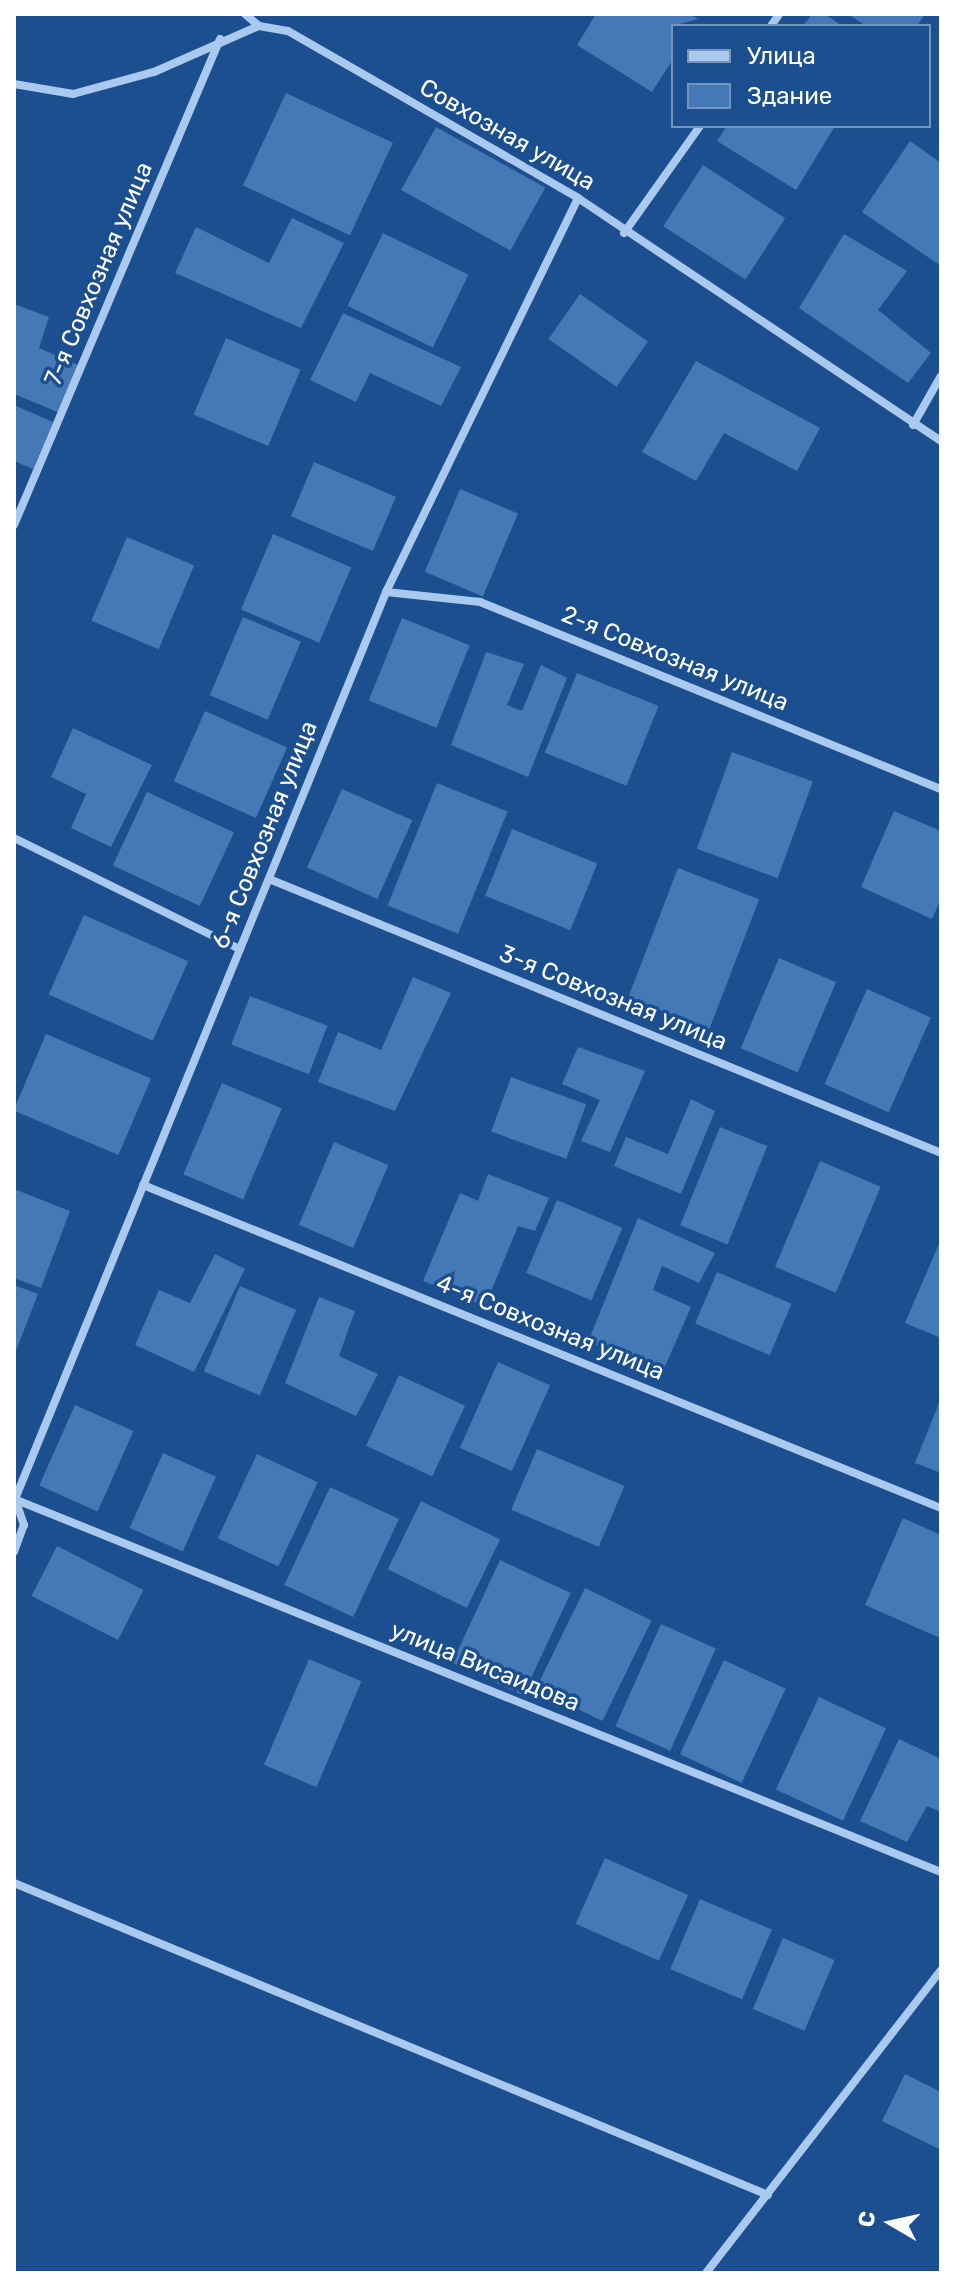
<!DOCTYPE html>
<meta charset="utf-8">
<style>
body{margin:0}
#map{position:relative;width:955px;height:2287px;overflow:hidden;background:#1b4f8f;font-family:Rubik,sans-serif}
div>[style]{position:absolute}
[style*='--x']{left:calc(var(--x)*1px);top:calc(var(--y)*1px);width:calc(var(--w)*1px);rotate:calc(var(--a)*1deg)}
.building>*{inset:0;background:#4478b7;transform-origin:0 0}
.minor>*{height:8px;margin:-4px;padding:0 4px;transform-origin:4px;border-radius:4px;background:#a9c9ee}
span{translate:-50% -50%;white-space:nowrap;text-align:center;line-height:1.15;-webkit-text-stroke:7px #1b4f8f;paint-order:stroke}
.street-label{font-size:24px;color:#fff}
.frame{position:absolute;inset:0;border:16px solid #fff;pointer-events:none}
.legend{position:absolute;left:671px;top:24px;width:260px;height:104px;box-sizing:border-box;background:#1b4f8f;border:2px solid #7695bc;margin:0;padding:10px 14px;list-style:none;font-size:24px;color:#fff}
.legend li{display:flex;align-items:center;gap:16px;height:40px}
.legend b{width:40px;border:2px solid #7695bc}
.north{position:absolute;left:851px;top:2183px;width:80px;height:80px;-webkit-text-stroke:6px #1b4f8f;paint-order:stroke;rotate:279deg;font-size:22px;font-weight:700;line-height:32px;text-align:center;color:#fff}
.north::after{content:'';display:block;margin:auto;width:28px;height:36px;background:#fff;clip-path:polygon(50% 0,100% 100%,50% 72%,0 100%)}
</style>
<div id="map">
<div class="building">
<div style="clip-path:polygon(596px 14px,690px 14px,698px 19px,673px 26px,673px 59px,652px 92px,577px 45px)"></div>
<div style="clip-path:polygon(812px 14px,825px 14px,842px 26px,803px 26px)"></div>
<div style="clip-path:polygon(848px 14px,925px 14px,917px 26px,866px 26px)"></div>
<div style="left:286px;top:93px;width:118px;height:102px;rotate:25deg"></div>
<div style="clip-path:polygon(727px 126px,835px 126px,796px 190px,717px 141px)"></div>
<div style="left:436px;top:127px;width:125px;height:72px;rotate:29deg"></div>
<div style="clip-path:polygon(910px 141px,941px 163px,941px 266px,862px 212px)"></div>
<div style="left:703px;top:165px;width:98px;height:73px;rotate:33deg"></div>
<div style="clip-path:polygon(292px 218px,344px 243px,301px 328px,175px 273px,196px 227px,269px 263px)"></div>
<div style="left:383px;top:233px;width:95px;height:81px;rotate:26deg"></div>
<div style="clip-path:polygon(844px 234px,907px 271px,878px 310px,931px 353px,908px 383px,799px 308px)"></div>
<div style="left:580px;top:294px;width:83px;height:55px;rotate:35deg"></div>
<div style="clip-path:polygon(14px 304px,49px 317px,39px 348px,81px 366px,60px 413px,14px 394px)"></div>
<div style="clip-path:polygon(343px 313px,461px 367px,441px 406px,370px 373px,356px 402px,310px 380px)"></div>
<div style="left:226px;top:338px;width:81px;height:83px;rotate:23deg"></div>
<div style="clip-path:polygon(696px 361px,820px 428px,797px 471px,724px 433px,696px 481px,642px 452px)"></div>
<div style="clip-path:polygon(14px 405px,53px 422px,33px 469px,14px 461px)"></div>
<div style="left:314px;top:462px;width:89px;height:59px;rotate:23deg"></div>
<div style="left:460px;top:489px;width:63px;height:90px;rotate:23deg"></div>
<div style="left:273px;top:534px;width:85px;height:82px;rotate:23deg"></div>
<div style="left:127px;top:537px;width:73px;height:91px;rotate:23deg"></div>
<div style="left:243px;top:617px;width:63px;height:85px;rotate:23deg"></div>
<div style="left:402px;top:618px;width:73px;height:89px;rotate:22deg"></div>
<div style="clip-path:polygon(486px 652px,524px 664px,507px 705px,522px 711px,541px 665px,567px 678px,528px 777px,451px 745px)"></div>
<div style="left:577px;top:673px;width:88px;height:86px;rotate:22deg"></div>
<div style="left:205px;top:711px;width:90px;height:77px;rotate:24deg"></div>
<div style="clip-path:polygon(73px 728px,152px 765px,111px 847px,71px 828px,86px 794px,51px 777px)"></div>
<div style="left:732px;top:752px;width:86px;height:103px;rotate:20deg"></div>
<div style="left:437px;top:783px;width:76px;height:132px;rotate:22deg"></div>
<div style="left:342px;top:789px;width:77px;height:86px;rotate:24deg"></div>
<div style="left:147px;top:792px;width:96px;height:81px;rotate:25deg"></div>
<div style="clip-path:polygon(894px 811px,941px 831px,941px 899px,932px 919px,861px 887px)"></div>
<div style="left:512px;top:829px;width:92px;height:72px;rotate:22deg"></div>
<div style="left:678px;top:868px;width:87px;height:139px;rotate:21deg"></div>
<div style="left:84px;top:915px;width:114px;height:87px;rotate:24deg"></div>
<div style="left:779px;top:958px;width:62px;height:98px;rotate:23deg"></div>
<div style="clip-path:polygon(413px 977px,451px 993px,395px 1111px,318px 1082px,338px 1032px,381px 1050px)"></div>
<div style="left:867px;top:989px;width:70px;height:104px;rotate:24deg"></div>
<div style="left:250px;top:996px;width:83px;height:52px;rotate:21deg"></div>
<div style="left:46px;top:1034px;width:114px;height:83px;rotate:23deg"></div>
<div style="clip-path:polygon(578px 1047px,645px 1071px,610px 1152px,581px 1141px,600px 1100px,562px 1084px)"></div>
<div style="left:511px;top:1077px;width:80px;height:58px;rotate:20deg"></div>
<div style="left:222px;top:1083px;width:65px;height:99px;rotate:23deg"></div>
<div style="clip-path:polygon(691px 1099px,715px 1111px,681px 1194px,614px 1166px,626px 1137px,668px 1154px)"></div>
<div style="left:720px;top:1127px;width:51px;height:106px;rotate:22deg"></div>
<div style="left:334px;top:1142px;width:59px;height:90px;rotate:23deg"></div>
<div style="left:820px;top:1161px;width:66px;height:115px;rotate:23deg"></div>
<div style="clip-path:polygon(488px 1174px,549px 1198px,535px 1231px,518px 1226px,485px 1306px,423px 1281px,460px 1193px,478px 1201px)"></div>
<div style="clip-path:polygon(14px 1189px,70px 1211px,41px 1288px,14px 1278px)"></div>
<div style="left:557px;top:1200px;width:71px;height:79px;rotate:23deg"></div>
<div style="clip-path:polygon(638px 1218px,715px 1253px,699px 1283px,662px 1266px,653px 1290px,691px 1307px,663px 1371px,588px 1342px)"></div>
<div style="clip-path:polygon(941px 1239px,941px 1338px,905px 1323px)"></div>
<div style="clip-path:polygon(215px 1254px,245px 1269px,194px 1372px,135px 1345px,159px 1290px,190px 1303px)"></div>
<div style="left:717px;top:1272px;width:81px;height:56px;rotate:23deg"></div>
<div style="clip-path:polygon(14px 1285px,38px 1294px,14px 1356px)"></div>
<div style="left:240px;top:1286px;width:61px;height:93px;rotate:23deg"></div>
<div style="clip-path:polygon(319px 1297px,355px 1311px,339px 1356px,378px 1374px,356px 1416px,285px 1383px)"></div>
<div style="left:498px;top:1362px;width:57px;height:94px;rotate:24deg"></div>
<div style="left:399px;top:1375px;width:73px;height:78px;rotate:25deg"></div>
<div style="clip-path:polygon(941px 1398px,941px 1473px,915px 1463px)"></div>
<div style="left:75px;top:1405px;width:64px;height:88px;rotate:24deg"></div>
<div style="left:537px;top:1449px;width:95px;height:66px;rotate:23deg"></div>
<div style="left:163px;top:1453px;width:58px;height:82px;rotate:24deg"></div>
<div style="left:257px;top:1454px;width:67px;height:93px;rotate:25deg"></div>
<div style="left:330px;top:1487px;width:76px;height:108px;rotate:25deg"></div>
<div style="left:421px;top:1501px;width:88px;height:76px;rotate:26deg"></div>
<div style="clip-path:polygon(903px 1518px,941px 1535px,940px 1638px,865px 1605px)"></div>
<div style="left:57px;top:1546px;width:97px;height:56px;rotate:27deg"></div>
<div style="left:500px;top:1560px;width:78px;height:113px;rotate:25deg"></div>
<div style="left:585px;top:1588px;width:74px;height:112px;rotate:26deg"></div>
<div style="left:661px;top:1624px;width:60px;height:112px;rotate:24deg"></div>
<div style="left:309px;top:1659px;width:57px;height:115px;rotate:23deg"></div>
<div style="left:724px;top:1660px;width:68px;height:104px;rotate:25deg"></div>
<div style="left:819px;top:1697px;width:74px;height:102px;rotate:25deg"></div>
<div style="clip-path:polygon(899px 1739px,941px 1759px,941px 1812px,927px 1806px,907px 1842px,860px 1821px)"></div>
<div style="left:605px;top:1858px;width:91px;height:72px;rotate:24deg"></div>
<div style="left:700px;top:1899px;width:78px;height:76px;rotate:23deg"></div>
<div style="left:783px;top:1938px;width:56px;height:77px;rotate:23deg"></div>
<div style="clip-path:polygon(905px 2074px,941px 2092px,941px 2150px,882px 2121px)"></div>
</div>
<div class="minor">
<div style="--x:245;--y:14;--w:18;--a:41"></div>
<div style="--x:771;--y:26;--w:14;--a:-56"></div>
<div style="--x:14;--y:84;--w:60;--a:9.6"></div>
<div style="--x:73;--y:94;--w:84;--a:-15.2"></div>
<div style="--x:154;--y:72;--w:115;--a:-23.7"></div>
<div style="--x:259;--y:26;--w:29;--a:10"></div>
<div style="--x:288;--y:31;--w:335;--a:29.9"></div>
<div style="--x:578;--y:198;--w:437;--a:33.8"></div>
<div style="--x:624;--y:233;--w:131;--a:-54.6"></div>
<div style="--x:913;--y:425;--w:56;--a:-60.3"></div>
<div style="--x:14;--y:525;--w:528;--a:-67.03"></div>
<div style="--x:386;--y:592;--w:95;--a:6.1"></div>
<div style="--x:480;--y:602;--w:497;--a:22.1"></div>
<div style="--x:14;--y:838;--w:252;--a:26.2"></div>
<div style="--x:269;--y:879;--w:726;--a:22.18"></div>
<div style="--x:143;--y:1185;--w:861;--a:22.04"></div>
<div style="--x:14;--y:1499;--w:999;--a:21.92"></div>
<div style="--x:14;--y:1552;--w:29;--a:-70"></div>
<div style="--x:24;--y:1525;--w:28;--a:-109"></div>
<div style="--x:15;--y:1499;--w:980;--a:-67.75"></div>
<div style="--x:386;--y:592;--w:438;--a:-64"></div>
<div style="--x:14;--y:1883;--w:816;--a:22.48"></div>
<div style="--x:706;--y:2273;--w:383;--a:-52.2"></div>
</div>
<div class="street-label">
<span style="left:507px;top:135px;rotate:30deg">Совхозная улица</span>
<span style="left:99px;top:274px;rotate:-67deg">7-я Совхозная улица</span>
<span style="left:675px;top:659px;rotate:22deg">2-я Совхозная улица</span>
<span style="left:265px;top:835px;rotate:-68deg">6-я Совхозная улица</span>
<span style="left:613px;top:998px;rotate:22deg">3-я Совхозная улица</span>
<span style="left:550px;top:1328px;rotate:22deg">4-я Совхозная улица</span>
<span style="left:485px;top:1667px;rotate:22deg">улица Висаидова</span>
</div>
<div class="frame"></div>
<ul class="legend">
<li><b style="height:10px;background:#a9c9ee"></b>Улица</li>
<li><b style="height:22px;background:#4478b7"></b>Здание</li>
</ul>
<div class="north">С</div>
</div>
